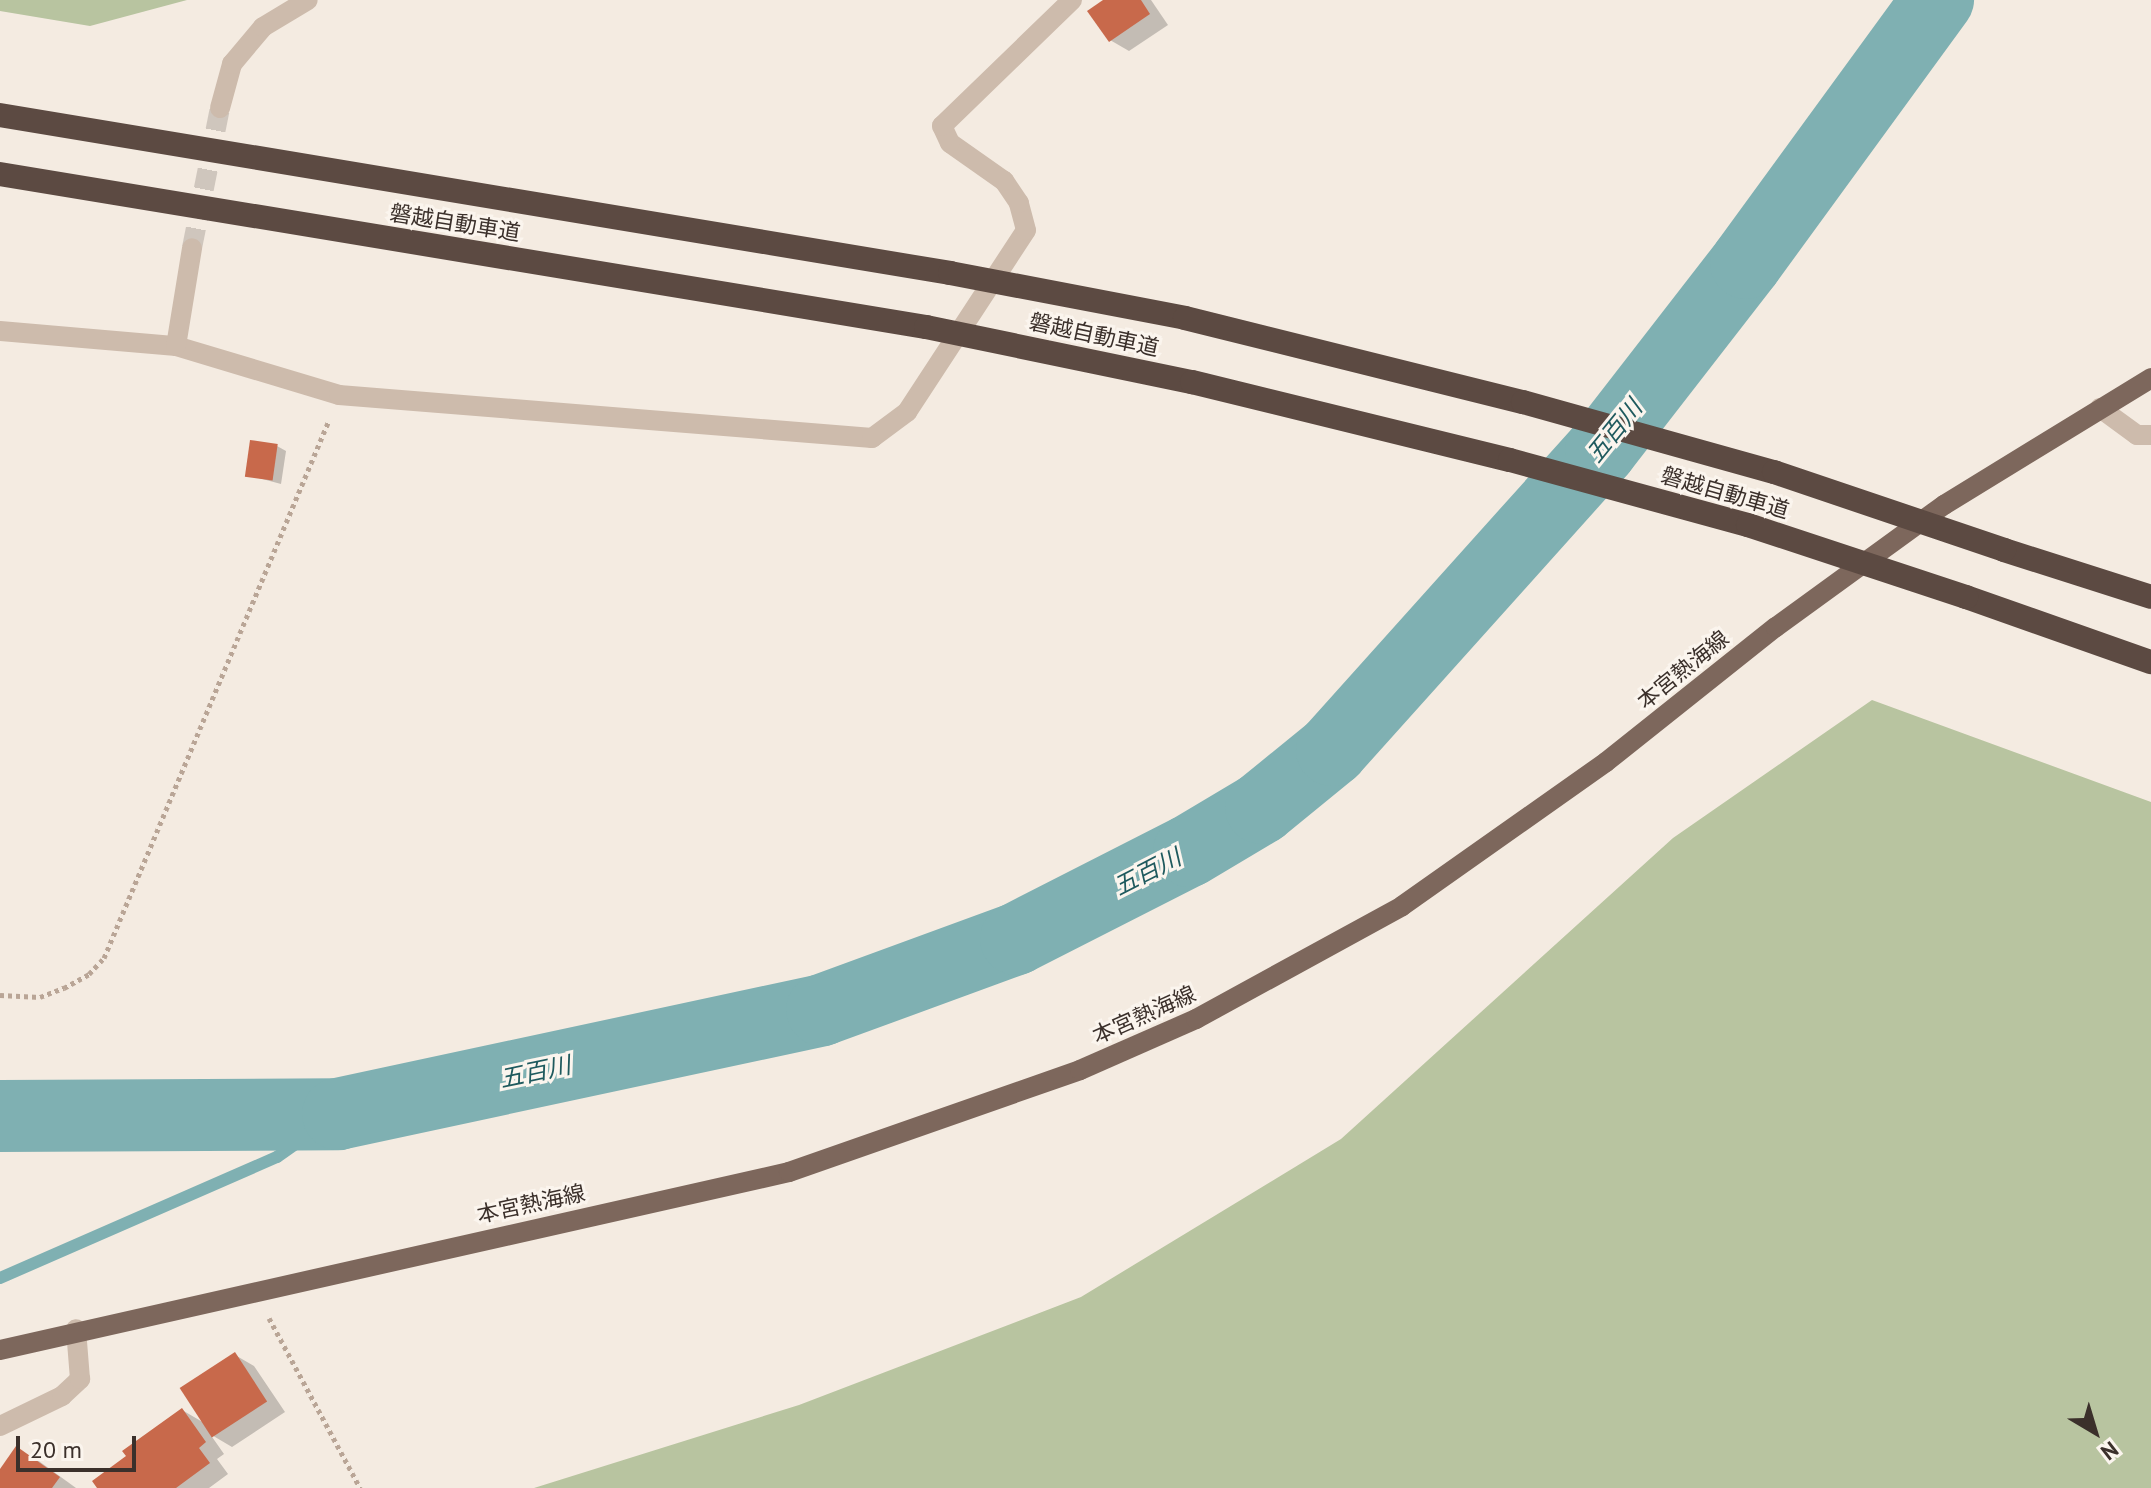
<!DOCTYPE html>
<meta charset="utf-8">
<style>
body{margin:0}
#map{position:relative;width:2151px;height:1488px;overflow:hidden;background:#f4ebe1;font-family:"PT Sans","Noto Sans JP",sans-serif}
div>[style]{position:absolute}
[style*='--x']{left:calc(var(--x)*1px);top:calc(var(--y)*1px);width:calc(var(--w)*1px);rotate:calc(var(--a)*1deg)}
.green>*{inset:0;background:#b8c4a0}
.shadow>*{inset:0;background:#0003}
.stream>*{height:12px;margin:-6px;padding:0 6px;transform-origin:6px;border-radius:6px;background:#7fb0b2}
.river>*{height:72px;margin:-36px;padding:0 36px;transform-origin:36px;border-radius:36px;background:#7fb0b2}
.building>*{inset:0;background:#c8694b;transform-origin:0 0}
.minor-tunnel>*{height:20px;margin-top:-10px;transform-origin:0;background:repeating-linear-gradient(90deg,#cfc6bd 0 20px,transparent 0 30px)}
.path>*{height:5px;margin-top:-2.5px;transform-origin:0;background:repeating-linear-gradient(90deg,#b9a596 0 4px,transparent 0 8px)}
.minor>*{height:20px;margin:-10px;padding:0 10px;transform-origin:10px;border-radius:10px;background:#cdbbac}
.primary>*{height:20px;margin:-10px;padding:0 10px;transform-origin:10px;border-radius:10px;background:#7d675c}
.motorway>*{height:24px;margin:-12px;padding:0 12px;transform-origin:12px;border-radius:12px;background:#5c4a42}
.motorway-bridge>*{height:24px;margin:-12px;padding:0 12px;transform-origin:12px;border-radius:12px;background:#5c4a42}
span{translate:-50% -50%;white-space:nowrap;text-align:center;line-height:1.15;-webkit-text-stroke:6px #fbf5ee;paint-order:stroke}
.street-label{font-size:22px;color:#3b302b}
.water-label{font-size:24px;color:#1f5a5e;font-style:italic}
.north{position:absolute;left:2055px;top:1392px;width:80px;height:80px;-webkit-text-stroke:6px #fbf5ee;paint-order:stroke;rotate:142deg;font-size:22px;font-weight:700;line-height:32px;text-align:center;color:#3b302b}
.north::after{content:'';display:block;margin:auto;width:28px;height:36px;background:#3b302b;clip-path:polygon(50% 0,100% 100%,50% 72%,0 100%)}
.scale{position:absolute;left:16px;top:1436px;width:120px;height:36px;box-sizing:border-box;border:4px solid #3b302b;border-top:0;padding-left:10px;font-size:24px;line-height:28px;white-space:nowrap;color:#3b302b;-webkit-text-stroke:6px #fbf5ee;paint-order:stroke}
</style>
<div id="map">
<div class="green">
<div style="clip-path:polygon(0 0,187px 0,90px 26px,0 11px)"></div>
<div style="clip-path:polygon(1872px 700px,2151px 802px,2151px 1488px,534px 1488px,799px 1405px,1081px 1297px,1341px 1139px,1673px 838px)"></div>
</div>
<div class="shadow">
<div style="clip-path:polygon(1107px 0,1151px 0,1168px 25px,1129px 51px,1110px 40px)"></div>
<div style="clip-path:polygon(277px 446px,286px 451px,281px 484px,248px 475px)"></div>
<div style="clip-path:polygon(235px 1355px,254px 1366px,285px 1412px,232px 1447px,210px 1434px,224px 1454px,217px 1459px,228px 1474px,209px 1488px,99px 1488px,182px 1410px,206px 1424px)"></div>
<div style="clip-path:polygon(17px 1449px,36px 1459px,76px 1488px,0 1488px,0 1472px)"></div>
</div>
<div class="stream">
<div style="--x:0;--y:1278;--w:302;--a:-23.6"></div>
<div style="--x:277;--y:1157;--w:75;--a:-35.2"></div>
</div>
<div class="river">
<div style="--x:0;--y:1116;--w:338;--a:-0.3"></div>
<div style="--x:338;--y:1114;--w:495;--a:-12.1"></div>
<div style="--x:822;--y:1010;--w:207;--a:-20.1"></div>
<div style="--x:1016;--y:939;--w:194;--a:-27"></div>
<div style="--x:1189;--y:851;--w:84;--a:-30.8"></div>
<div style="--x:1261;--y:808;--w:92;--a:-39.2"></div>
<div style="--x:1332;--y:750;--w:403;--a:-48.1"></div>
<div style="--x:1601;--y:450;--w:237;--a:-52.2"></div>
<div style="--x:1746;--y:263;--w:326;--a:-53.9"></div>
</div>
<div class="building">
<div style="clip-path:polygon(1103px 0,1141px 0,1150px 14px,1109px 42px,1087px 11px)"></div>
<div style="left:250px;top:440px;width:28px;height:37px;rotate:8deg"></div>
<div style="left:235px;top:1352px;width:59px;height:66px;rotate:57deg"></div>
<div style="clip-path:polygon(182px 1408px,206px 1442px,199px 1448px,210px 1463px,176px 1488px,97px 1488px,92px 1481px,126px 1456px,122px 1451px)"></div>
<div style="clip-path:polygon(16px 1446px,60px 1477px,52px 1488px,0 1488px,0 1469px)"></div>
</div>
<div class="minor-tunnel">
<div style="--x:192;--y:248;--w:143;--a:-78.7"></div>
</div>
<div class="path">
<div style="--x:0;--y:995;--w:40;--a:2.9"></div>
<div style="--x:40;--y:997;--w:26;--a:-21"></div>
<div style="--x:64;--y:988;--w:29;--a:-29"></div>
<div style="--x:89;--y:974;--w:22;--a:-47"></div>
<div style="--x:104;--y:958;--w:583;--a:-67.3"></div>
<div style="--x:269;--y:1318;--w:193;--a:61.8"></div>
</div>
<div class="minor">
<div style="--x:220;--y:108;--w:46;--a:-74.7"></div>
<div style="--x:232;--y:64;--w:48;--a:-50"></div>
<div style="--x:263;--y:27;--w:52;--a:-31"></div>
<div style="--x:0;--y:331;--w:177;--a:4.9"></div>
<div style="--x:176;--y:346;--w:170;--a:16.7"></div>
<div style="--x:339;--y:395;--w:535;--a:4.61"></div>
<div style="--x:872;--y:438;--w:44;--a:-36.6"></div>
<div style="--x:907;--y:412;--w:217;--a:-56.8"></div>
<div style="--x:1026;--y:230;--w:28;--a:-105"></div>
<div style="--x:1019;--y:203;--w:27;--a:-124"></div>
<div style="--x:1004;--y:181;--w:66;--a:-144.9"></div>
<div style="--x:950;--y:143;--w:19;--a:-115"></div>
<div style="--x:942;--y:126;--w:181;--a:-44.1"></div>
<div style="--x:176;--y:346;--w:99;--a:-80.7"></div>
<div style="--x:2100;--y:408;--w:46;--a:36.1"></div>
<div style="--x:2137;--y:435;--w:14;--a:0"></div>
<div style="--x:0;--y:1426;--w:69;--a:-25.8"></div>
<div style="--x:62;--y:1396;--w:25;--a:-43"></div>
<div style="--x:80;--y:1379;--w:50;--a:-94.6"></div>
</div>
<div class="primary">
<div style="--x:0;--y:1350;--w:809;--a:-12.71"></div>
<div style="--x:789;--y:1172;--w:308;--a:-19.3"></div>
<div style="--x:1080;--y:1070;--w:127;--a:-23.7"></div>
<div style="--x:1196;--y:1019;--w:235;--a:-28.7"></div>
<div style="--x:1402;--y:906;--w:250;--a:-35.2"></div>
<div style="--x:1606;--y:762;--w:217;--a:-38.5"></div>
<div style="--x:1776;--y:627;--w:208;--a:-36"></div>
<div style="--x:1944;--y:505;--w:243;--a:-31.5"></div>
</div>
<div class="motorway">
<div style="--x:0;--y:115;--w:963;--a:9.44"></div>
<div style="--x:0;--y:174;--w:939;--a:9.38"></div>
<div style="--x:2004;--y:550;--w:154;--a:17.7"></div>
<div style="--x:1966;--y:597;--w:196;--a:19.4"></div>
</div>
<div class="motorway-bridge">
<div style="--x:950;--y:273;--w:239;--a:10.8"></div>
<div style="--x:1185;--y:318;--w:348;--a:14"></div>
<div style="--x:1523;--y:402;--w:261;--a:15.6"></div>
<div style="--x:1774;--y:472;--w:243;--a:18.7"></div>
<div style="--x:926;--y:327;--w:272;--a:11.7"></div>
<div style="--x:1192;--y:382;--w:327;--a:13.8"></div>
<div style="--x:1510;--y:460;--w:247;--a:15.3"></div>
<div style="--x:1748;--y:525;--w:230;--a:18.3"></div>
</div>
<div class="street-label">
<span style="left:455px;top:223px;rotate:9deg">磐越自動車道</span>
<span style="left:1094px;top:335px;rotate:12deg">磐越自動車道</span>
<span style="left:1725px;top:493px;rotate:16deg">磐越自動車道</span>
<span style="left:1683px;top:670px;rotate:-39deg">本宮熱海線</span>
<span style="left:1144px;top:1015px;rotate:-24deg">本宮熱海線</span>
<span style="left:531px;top:1204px;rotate:-12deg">本宮熱海線</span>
</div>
<div class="water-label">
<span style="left:1614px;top:431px;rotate:-51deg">五百川</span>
<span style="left:1147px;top:872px;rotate:-27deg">五百川</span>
<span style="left:535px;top:1072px;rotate:-12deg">五百川</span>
</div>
<div class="north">N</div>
<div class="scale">20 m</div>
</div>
